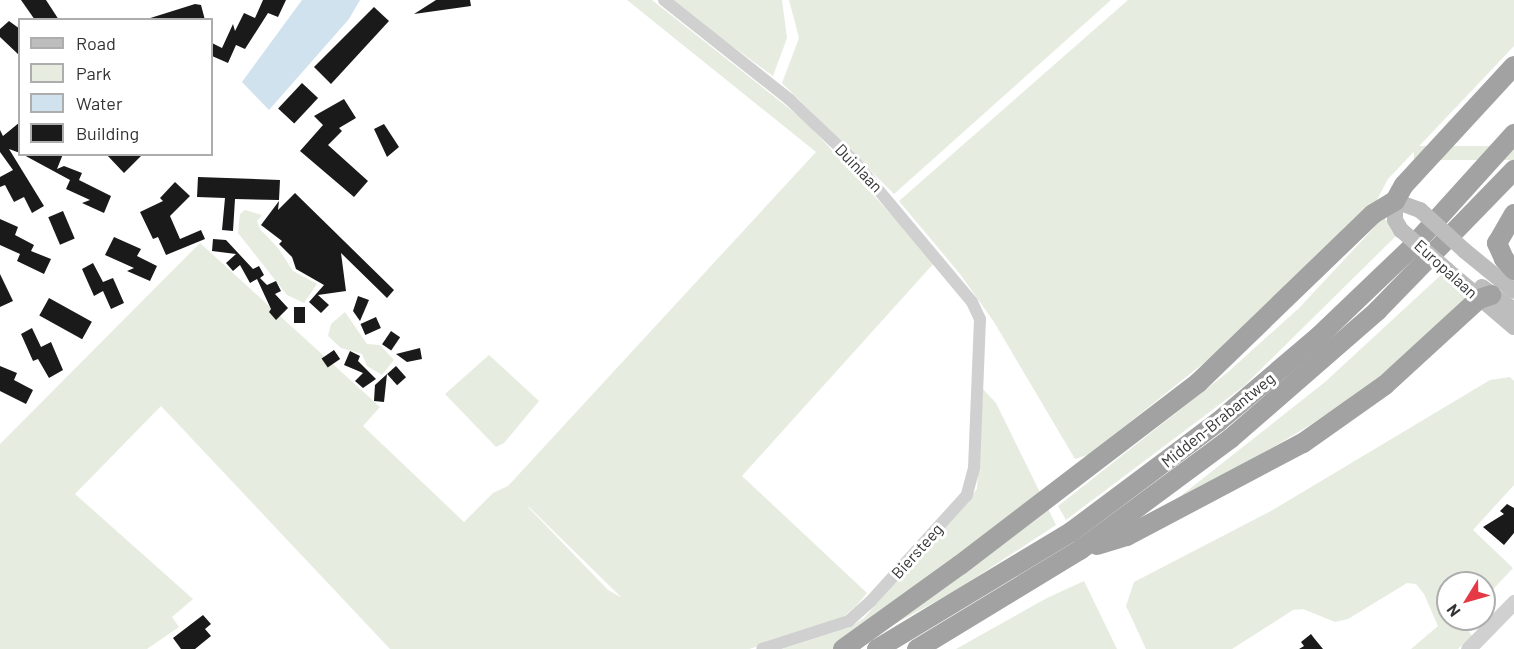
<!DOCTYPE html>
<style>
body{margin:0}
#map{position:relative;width:1514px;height:649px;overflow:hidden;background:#fff;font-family:Barlow,sans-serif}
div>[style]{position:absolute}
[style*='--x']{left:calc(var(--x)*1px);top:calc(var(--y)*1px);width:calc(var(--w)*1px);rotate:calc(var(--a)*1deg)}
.green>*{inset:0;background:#e6ecdf;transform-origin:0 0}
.water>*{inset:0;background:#cfe2ee}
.building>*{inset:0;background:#1a1a1a;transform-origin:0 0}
.minor>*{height:12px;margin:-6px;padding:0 6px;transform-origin:6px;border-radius:6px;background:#d0d0d0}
.tertiary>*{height:15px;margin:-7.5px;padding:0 7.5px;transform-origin:7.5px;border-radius:7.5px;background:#d0d0d0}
.secondary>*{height:16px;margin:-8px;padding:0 8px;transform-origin:8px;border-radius:8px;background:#bdbdbd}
.trunk>*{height:20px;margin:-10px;padding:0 10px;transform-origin:10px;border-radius:10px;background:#a2a2a2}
.secondary-bridge>*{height:16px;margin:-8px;padding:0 8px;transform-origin:8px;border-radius:8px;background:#bdbdbd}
span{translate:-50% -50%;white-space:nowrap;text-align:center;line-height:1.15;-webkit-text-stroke:6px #fff;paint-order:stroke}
.street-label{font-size:16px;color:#333}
.legend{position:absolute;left:18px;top:18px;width:195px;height:138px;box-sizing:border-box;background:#fff;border:2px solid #adadad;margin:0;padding:8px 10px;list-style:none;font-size:18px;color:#333}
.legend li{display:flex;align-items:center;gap:12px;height:30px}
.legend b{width:30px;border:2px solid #adadad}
.north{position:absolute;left:1436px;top:571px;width:60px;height:60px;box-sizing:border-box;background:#fff;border:2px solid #adadad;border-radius:50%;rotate:233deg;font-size:16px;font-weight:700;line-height:24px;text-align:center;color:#333}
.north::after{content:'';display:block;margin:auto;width:21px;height:27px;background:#e63946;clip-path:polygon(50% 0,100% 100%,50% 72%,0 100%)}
</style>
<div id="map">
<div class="green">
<div style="clip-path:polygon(evenodd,627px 0,652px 0,805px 121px,935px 262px,742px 476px,867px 593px,856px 606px,837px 622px,749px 649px,390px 649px,161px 406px,75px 494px,193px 599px,172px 617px,179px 627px,147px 649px,0 649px,0 444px,200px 243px,380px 407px,363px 426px,464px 522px,493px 493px,508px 486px,816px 152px,627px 0,528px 507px,529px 507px,622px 598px,608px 590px,528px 507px)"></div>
<div style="clip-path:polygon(669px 0,782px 0,787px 38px,773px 76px)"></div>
<div style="clip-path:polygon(789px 0,1111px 0,894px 194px,782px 83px,799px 38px)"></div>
<div style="clip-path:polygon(1128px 0,1514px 0,1514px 46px,1388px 179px,1377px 200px,1246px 329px,1090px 454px,1075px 459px,994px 322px,960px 274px,899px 201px)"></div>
<div style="left:1514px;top:146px;width:14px;height:100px;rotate:90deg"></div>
<div style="clip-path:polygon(245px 210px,262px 215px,257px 221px,260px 229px,278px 248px,293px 271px,317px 284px,304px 303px,287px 295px,238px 233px,240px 214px)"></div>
<div style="clip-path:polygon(1384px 217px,1396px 236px,1244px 386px,1066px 520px,1058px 506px,1228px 372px,1299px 308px)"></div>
<div style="clip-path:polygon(1442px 274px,1467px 296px,1404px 356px,1366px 388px,1310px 425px,1165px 512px,1163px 510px,1325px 382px)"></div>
<div style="clip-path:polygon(345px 312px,367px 344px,380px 345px,394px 360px,382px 375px,367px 366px,362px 354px,341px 348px,328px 336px,331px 324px)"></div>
<div style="clip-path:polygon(489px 355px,539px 401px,504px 443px,496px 447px,445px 394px)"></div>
<div style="clip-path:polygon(1510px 377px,1514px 381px,1514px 485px,1473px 530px,1513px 568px,1484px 599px,1484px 583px,1448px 583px,1448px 619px,1465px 619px,1463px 622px,1472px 636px,1458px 649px,1411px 649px,1438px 626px,1424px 594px,1416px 584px,1407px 583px,1348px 619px,1335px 622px,1303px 609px,1293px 610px,1232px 649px,1146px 649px,1126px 606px,1134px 582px,1271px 511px,1490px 380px)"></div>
<div style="clip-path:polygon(983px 389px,996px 403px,1056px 525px,955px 591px,849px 649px,782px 649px,850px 627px,864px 618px,977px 489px)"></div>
<div style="clip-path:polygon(1084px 581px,1117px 649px,956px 649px,1047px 598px)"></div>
</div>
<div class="water">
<div style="clip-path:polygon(302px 0,360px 0,349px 19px,269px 110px,242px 82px)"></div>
</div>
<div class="building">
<div style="clip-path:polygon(21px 0,46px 0,59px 20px,35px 20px)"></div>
<div style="clip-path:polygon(263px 0,286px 0,278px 17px,268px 13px,245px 49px,236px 45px,228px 63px,212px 56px,212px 43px,222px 48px,233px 24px,235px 31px,244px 13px,255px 18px)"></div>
<div style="clip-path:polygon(436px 0,470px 0,471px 6px,414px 14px)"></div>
<div style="clip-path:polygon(195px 4px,201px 5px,205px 20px,144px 20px)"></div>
<div style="clip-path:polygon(374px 7px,389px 21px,331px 84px,314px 67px)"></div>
<div style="clip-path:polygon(9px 21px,20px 29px,20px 56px,0 37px,0 29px)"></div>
<div style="left:302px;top:83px;width:22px;height:35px;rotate:43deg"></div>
<div style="clip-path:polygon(344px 99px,356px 118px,339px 128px,342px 131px,328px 145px,368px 181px,354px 197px,300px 151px,323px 125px,314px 116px)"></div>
<div style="clip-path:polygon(20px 122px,20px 153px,9px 149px,44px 206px,32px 213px,24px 197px,14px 202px,5px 185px,0 187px,0 177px,13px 170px,0 152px,0 130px,3px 136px)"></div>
<div style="clip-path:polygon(384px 124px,399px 147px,387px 157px,374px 129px)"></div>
<div style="clip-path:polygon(22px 154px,63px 154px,57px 169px,64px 166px,82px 173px,79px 180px,111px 196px,104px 213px,82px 203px,90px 200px,66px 189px,70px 180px)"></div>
<div style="clip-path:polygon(106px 154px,143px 154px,124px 173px)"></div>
<div style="clip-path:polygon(198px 177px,280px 180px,279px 200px,235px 199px,233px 231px,222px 230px,225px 198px,197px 197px)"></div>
<div style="clip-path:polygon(175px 182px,190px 196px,170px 216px,180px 239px,201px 230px,205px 239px,166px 255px,158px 237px,153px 239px,140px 212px,163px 201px,160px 198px)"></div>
<div style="clip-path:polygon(295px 193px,394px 290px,387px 298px,341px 253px,346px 291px,318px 295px,329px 305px,321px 313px,309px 302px,324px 285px,296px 269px,292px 257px,279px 244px,282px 241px,261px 225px,279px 201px,278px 210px)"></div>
<div style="left:63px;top:211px;width:30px;height:16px;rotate:67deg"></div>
<div style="clip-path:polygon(0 219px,18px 227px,15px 235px,34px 245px,31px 251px,51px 259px,44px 274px,17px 261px,20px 254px,0 245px)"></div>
<div style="clip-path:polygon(114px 237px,141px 249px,137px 256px,157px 266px,150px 281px,127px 271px,134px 268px,105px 255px)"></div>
<div style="clip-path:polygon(213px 239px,226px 240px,253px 269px,259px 266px,264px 275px,260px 278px,267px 285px,276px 281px,281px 291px,275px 294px,288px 308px,276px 320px,269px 312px,271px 309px,257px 279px,250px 283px,240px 265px,233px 271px,226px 263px,236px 254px,212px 251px)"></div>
<div style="clip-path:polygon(93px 263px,103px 282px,113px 278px,124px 303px,111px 309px,103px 291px,94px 296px,82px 269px)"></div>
<div style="clip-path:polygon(0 274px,13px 301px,0 307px)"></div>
<div style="clip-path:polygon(358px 296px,369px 300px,360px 321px,353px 311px)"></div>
<div style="left:49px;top:298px;width:49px;height:20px;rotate:29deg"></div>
<div style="left:294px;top:307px;width:11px;height:16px"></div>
<div style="left:376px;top:317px;width:12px;height:17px;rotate:66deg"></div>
<div style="clip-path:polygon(32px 328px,41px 347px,51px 342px,63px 370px,49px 378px,38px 359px,33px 361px,21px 334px)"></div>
<div style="left:391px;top:331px;width:11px;height:16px;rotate:34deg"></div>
<div style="clip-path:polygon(420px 348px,422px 359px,407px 362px,396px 354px)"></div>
<div style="left:334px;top:350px;width:11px;height:15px;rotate:56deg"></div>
<div style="clip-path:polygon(350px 351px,360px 356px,358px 361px,376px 379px,363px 388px,355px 381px,363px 373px,344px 365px)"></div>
<div style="clip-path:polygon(0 366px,17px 373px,14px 380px,33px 390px,26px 404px,0 391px)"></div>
<div style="left:396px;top:366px;width:15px;height:12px;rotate:48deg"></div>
<div style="clip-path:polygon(387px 374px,384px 402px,374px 401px,375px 385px)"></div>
<div style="clip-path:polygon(1507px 504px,1514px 508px,1514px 533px,1504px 545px,1483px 527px,1504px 514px,1500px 511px)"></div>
<div style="clip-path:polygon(203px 615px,211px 624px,205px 629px,211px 636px,195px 649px,181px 649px,173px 638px)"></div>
<div style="clip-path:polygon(1311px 634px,1314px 638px,1323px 649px,1299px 649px,1304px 646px,1301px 642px)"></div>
</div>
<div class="minor">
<div style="--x:664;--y:0;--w:161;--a:38.4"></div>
<div style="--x:790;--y:100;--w:90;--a:43.6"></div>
<div style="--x:855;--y:162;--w:182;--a:50.1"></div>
<div style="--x:972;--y:302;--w:19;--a:65"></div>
<div style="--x:980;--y:319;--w:149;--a:92.3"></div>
<div style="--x:974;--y:468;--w:28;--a:105"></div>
<div style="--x:967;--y:495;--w:143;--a:132.2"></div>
<div style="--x:871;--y:601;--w:30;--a:138"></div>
<div style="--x:849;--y:621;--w:91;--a:162.2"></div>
</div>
<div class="tertiary">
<div style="--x:1468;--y:649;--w:66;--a:-45.6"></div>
</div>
<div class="secondary">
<div style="--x:1395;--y:201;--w:19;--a:90"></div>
<div style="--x:1395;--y:220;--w:12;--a:59"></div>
<div style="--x:1395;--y:201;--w:27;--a:20"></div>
<div style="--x:1465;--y:251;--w:63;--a:39.2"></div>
<div style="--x:1447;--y:270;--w:88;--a:40.4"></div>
<div style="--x:1482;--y:287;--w:39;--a:36"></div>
</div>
<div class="trunk">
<div style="--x:1514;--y:214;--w:34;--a:120"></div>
<div style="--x:1497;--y:243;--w:17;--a:66"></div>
<div style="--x:1504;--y:259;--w:15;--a:48"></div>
<div style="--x:1097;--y:545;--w:31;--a:-17"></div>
<div style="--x:1127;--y:536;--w:199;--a:-27.9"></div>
<div style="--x:1303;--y:443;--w:100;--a:-35.3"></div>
<div style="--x:1385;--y:385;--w:127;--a:-42.5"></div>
<div style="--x:1479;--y:299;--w:13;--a:-18"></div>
<div style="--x:843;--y:649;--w:144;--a:-35.7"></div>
<div style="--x:960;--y:565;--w:300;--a:-37.4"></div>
<div style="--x:1198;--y:383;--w:243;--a:-44"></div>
<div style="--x:1373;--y:214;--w:26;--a:-31"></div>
<div style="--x:1395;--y:201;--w:18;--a:-61"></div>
<div style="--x:1404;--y:185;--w:162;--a:-47.3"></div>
<div style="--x:877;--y:649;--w:227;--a:-31.1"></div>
<div style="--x:1071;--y:532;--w:184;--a:-36.8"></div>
<div style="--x:1218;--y:422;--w:131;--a:-40.4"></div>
<div style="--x:1318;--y:337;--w:129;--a:-43.7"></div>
<div style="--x:1411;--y:248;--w:154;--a:-47.9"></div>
<div style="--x:917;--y:649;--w:191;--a:-31.3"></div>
<div style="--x:1080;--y:550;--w:187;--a:-36.5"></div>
<div style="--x:1230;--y:439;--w:195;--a:-41"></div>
<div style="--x:1377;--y:311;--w:197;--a:-45.8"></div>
</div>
<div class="secondary-bridge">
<div style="--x:1420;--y:210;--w:61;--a:42.3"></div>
<div style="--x:1401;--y:230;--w:61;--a:41"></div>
</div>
<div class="street-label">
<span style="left:859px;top:168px;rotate:46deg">Duinlaan</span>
<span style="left:1446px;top:269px;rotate:42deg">Europalaan</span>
<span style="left:1218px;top:420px;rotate:-39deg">Midden-Brabantweg</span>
<span style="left:917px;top:551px;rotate:-48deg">Biersteeg</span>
</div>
<ul class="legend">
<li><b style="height:8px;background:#bdbdbd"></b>Road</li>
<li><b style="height:16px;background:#e6ecdf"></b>Park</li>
<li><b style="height:16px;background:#cfe2ee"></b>Water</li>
<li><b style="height:16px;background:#1a1a1a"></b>Building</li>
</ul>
<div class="north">N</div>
</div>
